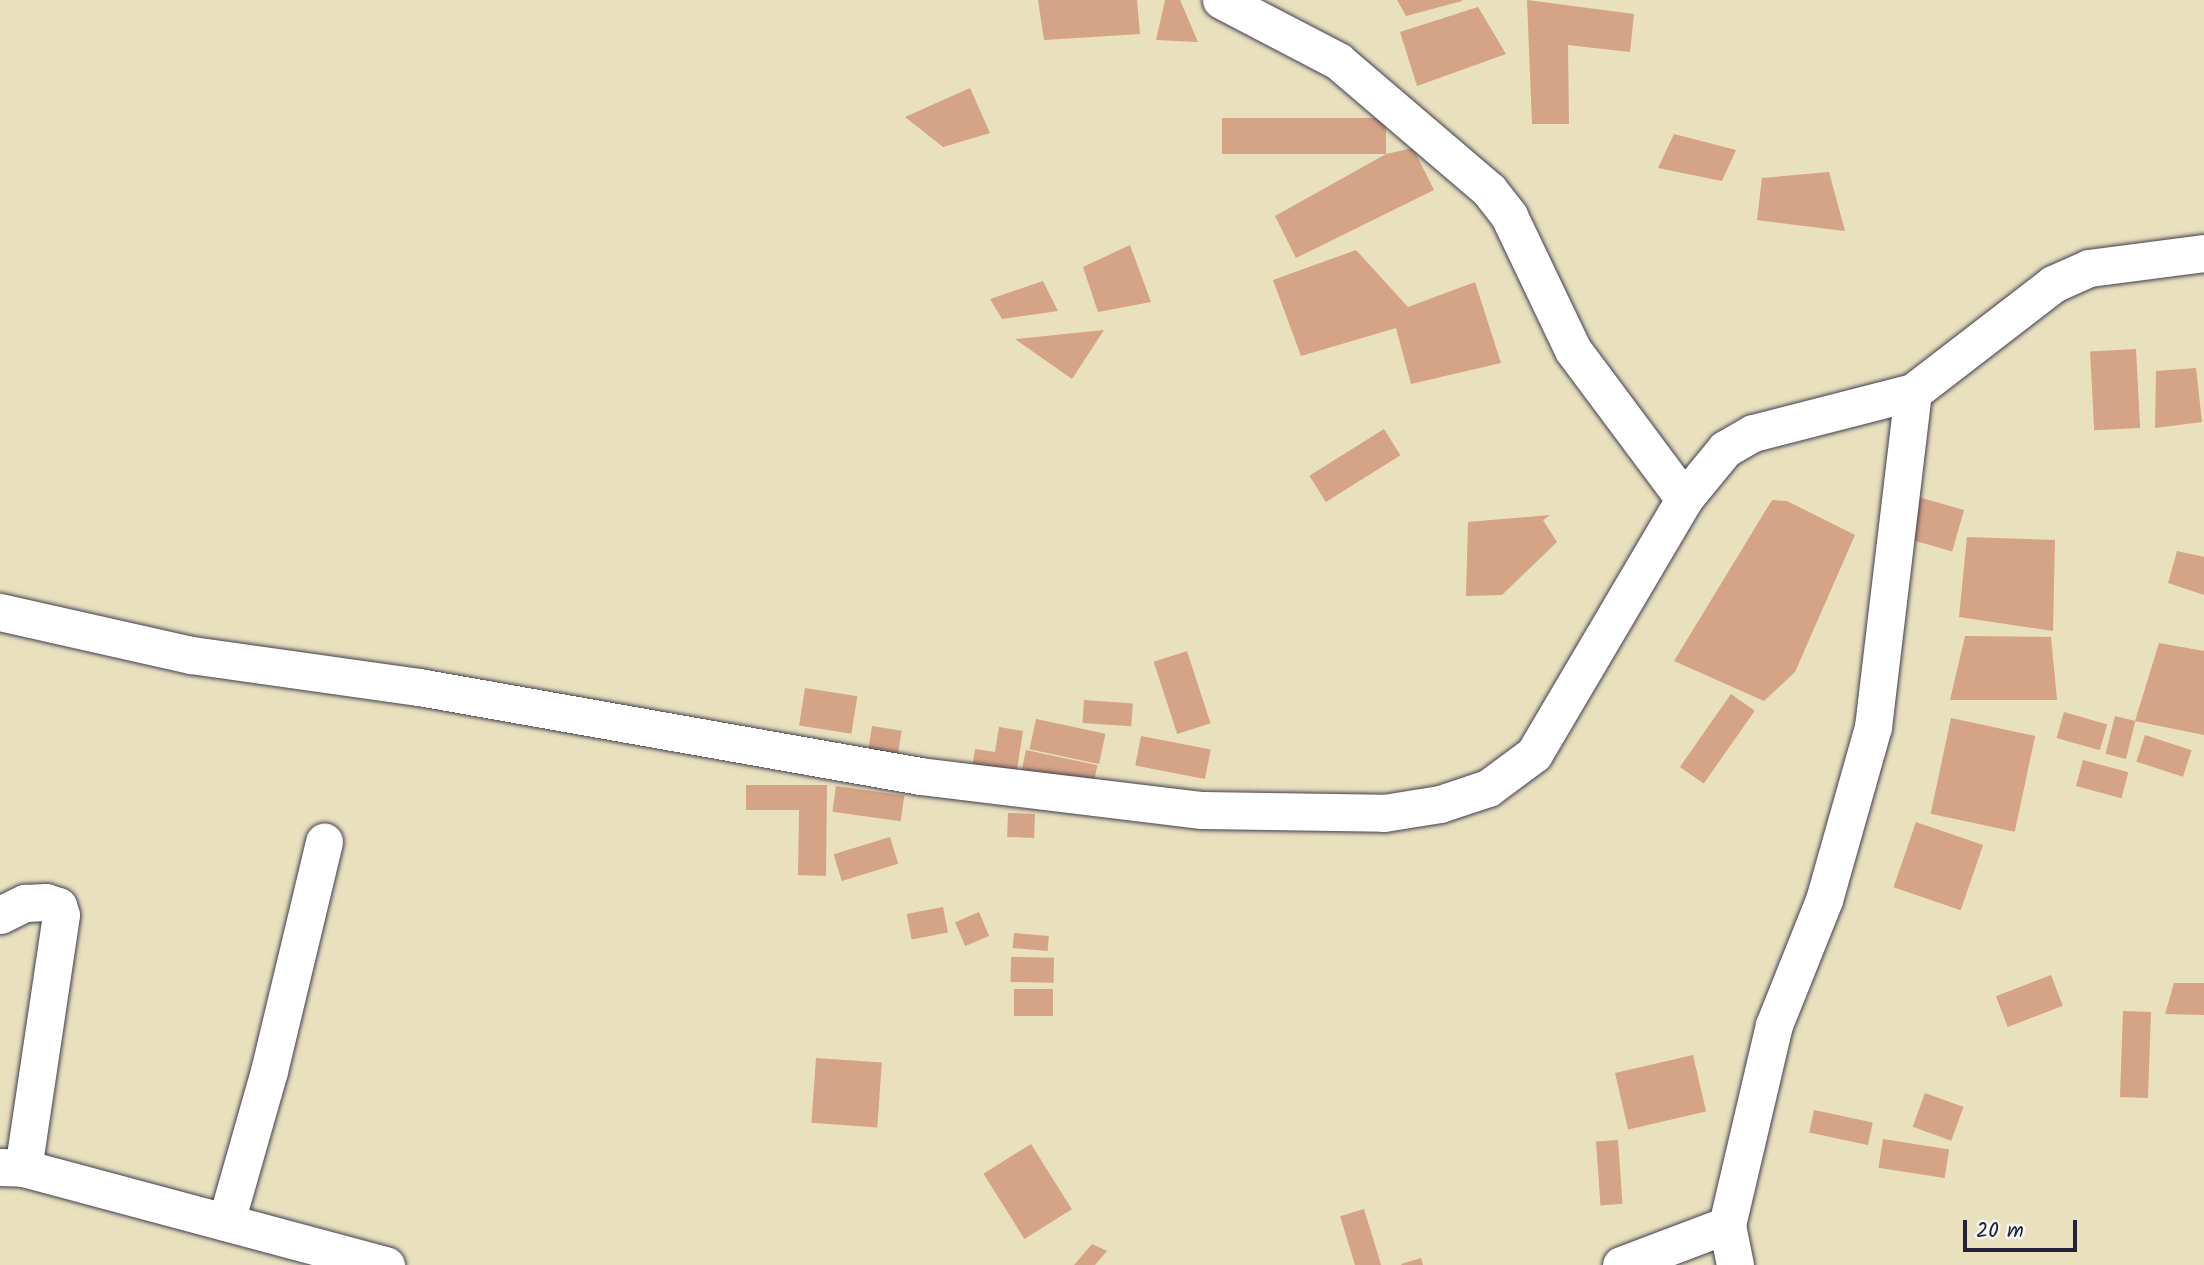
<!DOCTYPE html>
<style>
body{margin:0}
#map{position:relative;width:2204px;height:1265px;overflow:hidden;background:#e9e0be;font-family:Kalam,sans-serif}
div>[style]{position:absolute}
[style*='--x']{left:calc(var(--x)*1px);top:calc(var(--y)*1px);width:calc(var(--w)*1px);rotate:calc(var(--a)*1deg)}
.building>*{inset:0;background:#d5a385;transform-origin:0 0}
.roads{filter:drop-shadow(0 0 2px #403e4f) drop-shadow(0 0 2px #403e4f)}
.minor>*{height:37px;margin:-18.5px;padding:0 18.5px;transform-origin:18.5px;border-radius:18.5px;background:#fff}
span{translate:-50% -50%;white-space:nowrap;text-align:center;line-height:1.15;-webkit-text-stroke:5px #f6f6f2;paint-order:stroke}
.scale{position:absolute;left:1963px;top:1220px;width:114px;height:32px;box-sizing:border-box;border:4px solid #22223b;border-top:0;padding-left:9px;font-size:21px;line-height:24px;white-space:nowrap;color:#22223b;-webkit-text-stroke:5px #f6f6f2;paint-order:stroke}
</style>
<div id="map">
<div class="building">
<div style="clip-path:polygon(1038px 0,1137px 0,1140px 34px,1044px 40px)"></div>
<div style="clip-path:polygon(1165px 0,1180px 0,1198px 42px,1156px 40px)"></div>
<div style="clip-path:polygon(1397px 0,1462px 0,1462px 1px,1406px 16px)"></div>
<div style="clip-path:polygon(1527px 0,1634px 14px,1630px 52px,1568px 45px,1569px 124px,1532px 124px)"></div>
<div style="clip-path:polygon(1478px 7px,1506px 54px,1417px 86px,1400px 32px)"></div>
<div style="clip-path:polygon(970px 88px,990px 133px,943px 147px,905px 117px)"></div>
<div style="left:1222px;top:118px;width:164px;height:36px"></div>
<div style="clip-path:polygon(1674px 134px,1736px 150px,1722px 181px,1658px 168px)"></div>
<div style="clip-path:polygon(1413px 148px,1434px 190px,1296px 258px,1275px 216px,1386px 154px)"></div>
<div style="clip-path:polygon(1829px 172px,1845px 231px,1757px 220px,1762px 178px)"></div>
<div style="clip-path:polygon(1130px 245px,1151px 302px,1098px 312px,1083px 267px)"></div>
<div style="clip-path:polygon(1356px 250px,1408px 307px,1475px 282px,1501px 363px,1411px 384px,1396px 328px,1301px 356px,1273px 280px)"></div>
<div style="clip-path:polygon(1043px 281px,1058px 311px,1002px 319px,990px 299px)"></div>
<div style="clip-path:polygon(1104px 330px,1072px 379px,1015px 339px)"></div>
<div style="left:2136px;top:349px;width:79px;height:46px;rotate:87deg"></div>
<div style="clip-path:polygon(2196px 368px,2202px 422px,2155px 428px,2156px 371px)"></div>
<div style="left:1384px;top:429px;width:31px;height:88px;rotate:58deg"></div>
<div style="left:1915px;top:496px;width:51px;height:43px;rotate:16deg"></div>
<div style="clip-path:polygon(1772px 500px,1787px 501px,1855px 535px,1795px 672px,1764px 701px,1674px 661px)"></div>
<div style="clip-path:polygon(1550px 515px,1543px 520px,1557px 542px,1502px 595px,1466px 596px,1468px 522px)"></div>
<div style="clip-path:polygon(1967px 537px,2055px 540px,2053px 631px,1959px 617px)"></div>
<div style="clip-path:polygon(2177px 551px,2204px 557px,2204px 595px,2168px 583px)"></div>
<div style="clip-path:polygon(1965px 636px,2051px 637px,2057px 700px,1950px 700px)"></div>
<div style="clip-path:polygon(2159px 643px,2204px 651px,2204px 735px,2135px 721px)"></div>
<div style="left:1187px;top:651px;width:76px;height:35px;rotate:72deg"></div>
<div style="left:805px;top:688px;width:53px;height:38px;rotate:9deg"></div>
<div style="left:1731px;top:694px;width:29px;height:89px;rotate:35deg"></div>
<div style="left:1084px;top:700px;width:49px;height:23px;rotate:4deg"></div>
<div style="left:2064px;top:712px;width:45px;height:27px;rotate:16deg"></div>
<div style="left:2115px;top:716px;width:21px;height:39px;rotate:14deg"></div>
<div style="left:1951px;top:718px;width:86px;height:98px;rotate:12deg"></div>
<div style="left:1036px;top:719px;width:71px;height:31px;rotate:12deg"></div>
<div style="left:872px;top:726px;width:30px;height:25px;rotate:9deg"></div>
<div style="clip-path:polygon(999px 727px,1023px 731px,1015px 782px,971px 775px,975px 749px,995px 752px)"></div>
<div style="left:2145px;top:735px;width:49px;height:28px;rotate:18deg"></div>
<div style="left:1141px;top:736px;width:71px;height:30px;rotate:11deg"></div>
<div style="left:1026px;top:750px;width:73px;height:29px;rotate:12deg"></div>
<div style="left:2083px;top:760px;width:47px;height:27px;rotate:15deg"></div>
<div style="clip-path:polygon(746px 785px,827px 785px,826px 876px,798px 875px,799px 810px,746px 810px)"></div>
<div style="left:836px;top:786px;width:69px;height:26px;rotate:8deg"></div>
<div style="left:1008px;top:813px;width:27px;height:24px;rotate:2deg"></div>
<div style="left:1916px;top:822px;width:71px;height:69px;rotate:19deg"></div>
<div style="left:890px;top:837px;width:28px;height:59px;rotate:73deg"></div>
<div style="left:943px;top:907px;width:26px;height:37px;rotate:79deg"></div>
<div style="left:979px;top:912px;width:26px;height:26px;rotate:67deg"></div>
<div style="left:1014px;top:933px;width:35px;height:15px;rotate:5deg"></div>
<div style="left:1011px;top:957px;width:43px;height:25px;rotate:1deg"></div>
<div style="left:2051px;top:975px;width:33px;height:59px;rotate:69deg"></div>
<div style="clip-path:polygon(2174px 983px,2204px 983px,2204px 1015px,2165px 1014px)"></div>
<div style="left:1014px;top:989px;width:39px;height:27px"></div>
<div style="left:2123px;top:1011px;width:28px;height:86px;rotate:2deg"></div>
<div style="left:1693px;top:1055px;width:58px;height:80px;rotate:77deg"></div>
<div style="left:816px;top:1058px;width:66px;height:65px;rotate:4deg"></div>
<div style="left:1925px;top:1093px;width:41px;height:36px;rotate:20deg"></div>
<div style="left:1814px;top:1110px;width:60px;height:23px;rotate:12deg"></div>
<div style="left:1883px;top:1139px;width:67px;height:29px;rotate:9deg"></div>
<div style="left:1618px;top:1140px;width:64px;height:22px;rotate:86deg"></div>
<div style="left:1031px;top:1144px;width:77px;height:56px;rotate:58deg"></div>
<div style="left:1364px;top:1209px;width:59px;height:25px;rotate:73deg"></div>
<div style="clip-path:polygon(1092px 1244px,1107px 1251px,1095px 1265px,1074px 1265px)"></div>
<div style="clip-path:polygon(1421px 1258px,1423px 1265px,1402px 1265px,1401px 1264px)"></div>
</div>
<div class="roads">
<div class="minor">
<div style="--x:1221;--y:0;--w:132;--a:27.5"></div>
<div style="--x:1338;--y:61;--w:199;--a:40.5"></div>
<div style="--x:1489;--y:190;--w:33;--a:52"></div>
<div style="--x:1509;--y:216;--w:148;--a:64.5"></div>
<div style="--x:1573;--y:350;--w:186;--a:53.3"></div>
<div style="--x:0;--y:612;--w:196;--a:12.7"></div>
<div style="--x:191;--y:655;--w:230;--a:8"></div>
<div style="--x:419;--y:687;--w:509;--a:10.07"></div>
<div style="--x:920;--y:776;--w:284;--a:6.9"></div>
<div style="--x:1202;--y:810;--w:182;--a:0.9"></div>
<div style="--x:1384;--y:813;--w:57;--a:-9.1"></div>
<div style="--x:1440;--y:804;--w:51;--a:-18.4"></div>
<div style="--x:1488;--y:788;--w:57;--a:-36.5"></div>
<div style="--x:1534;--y:754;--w:296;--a:-59.5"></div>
<div style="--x:1684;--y:499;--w:65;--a:-50.6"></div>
<div style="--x:1725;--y:449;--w:32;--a:-30"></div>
<div style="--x:1753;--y:433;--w:165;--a:-14.4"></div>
<div style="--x:1913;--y:392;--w:177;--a:-37.6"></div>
<div style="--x:2053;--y:284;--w:39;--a:-24"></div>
<div style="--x:2089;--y:268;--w:116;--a:-7.4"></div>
<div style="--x:0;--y:915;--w:28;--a:-26"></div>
<div style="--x:25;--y:903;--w:21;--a:-3"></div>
<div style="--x:46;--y:902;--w:13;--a:18"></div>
<div style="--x:58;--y:906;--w:9;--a:72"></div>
<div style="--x:61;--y:915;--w:256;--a:98.5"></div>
<div style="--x:0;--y:1167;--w:23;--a:2"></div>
<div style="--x:23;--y:1168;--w:376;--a:15"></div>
<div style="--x:226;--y:1222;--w:157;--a:-74.1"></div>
<div style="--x:269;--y:1071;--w:236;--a:-76.5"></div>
<div style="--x:1621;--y:1265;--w:113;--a:-20.7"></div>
<div style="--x:1735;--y:1265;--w:41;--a:-101.3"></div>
<div style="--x:1727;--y:1225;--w:205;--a:-76.8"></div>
<div style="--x:1774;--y:1025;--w:135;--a:-68.2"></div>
<div style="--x:1824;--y:900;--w:180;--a:-74.2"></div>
<div style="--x:1873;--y:727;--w:337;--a:-83.2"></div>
</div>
</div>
<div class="scale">20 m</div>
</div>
